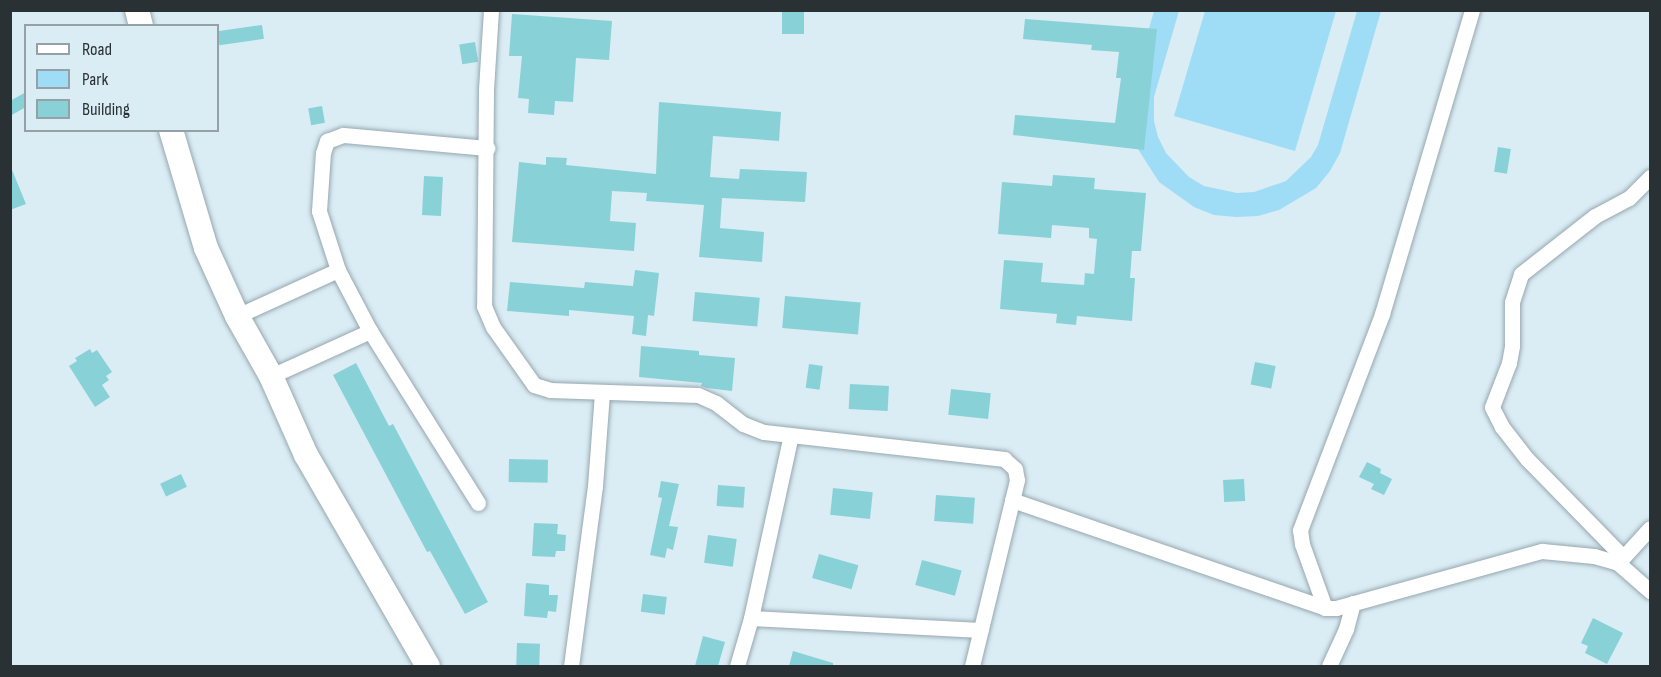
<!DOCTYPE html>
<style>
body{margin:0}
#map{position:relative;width:1661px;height:677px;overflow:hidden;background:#daecf4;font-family:"Sofia Sans Condensed",sans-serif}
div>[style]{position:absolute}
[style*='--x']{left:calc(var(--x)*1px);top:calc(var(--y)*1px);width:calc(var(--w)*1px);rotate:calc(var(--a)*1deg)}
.green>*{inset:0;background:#9fddf7}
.building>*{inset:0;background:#88d2d7;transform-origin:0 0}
.roads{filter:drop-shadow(0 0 2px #96a7af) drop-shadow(0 0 2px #96a7af)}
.minor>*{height:15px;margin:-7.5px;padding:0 7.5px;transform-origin:7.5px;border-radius:7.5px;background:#fff}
.primary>*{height:24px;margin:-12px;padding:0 12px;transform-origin:12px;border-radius:12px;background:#fff}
span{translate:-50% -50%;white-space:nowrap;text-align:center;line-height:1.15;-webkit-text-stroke:5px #daecf4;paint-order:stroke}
.frame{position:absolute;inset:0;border:12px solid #2a3134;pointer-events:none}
.legend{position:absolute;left:24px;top:24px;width:195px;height:108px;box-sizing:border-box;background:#daecf4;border:2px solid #94a1a7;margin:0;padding:8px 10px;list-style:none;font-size:18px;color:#2a3134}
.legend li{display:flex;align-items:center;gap:12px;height:30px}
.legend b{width:30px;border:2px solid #94a1a7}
</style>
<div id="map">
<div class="green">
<div style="clip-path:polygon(1154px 11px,1179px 11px,1154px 97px,1154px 121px,1158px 137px,1166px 153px,1189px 177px,1204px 186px,1237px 193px,1254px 192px,1286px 181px,1311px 157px,1318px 145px,1357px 11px,1381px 11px,1340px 153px,1330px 171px,1316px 188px,1279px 210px,1258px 216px,1236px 217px,1214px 215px,1194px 207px,1159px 182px,1136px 146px,1131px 91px)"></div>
<div style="clip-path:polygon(1205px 11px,1336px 11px,1295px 151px,1174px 116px)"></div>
</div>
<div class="building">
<div style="left:782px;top:10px;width:22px;height:24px"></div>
<div style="clip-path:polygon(512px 14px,612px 21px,609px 60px,576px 58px,573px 102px,555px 101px,554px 115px,528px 113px,529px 99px,518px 98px,522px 56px,509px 56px)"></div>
<div style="clip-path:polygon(1025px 19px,1157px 29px,1144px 150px,1013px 135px,1015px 115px,1115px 123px,1121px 78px,1116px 78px,1119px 52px,1091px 50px,1092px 45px,1023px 39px)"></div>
<div style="left:262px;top:25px;width:14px;height:45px;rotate:82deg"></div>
<div style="left:475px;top:42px;width:20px;height:16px;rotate:81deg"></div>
<div style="clip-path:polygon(26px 92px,26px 107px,10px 116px,10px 101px)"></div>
<div style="clip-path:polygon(659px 102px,781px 112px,779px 141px,713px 136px,710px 177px,739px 179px,740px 169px,807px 172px,805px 202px,722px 198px,720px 228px,764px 232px,762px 262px,699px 257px,704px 205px,646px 201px,647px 193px,612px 191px,610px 221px,636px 223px,634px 251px,512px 242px,519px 162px,546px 165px,546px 157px,567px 158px,566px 165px,656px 174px)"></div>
<div style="left:322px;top:106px;width:17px;height:14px;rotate:80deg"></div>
<div style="left:1498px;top:147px;width:13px;height:25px;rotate:9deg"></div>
<div style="clip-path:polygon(10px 165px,26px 204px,10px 210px)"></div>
<div style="clip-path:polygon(1053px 175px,1095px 178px,1094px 189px,1146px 193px,1141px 251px,1132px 251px,1130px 278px,1135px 278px,1132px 321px,1077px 316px,1076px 325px,1056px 323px,1057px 314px,1000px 309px,1004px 260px,1043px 263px,1041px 282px,1084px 285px,1085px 273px,1094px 274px,1097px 239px,1089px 238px,1089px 228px,1052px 225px,1051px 238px,998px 234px,1002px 182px,1052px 186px)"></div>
<div style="left:424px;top:176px;width:19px;height:39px;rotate:3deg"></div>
<div style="clip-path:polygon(635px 270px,659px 273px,654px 316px,648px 315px,646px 336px,632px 334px,634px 316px,569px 310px,569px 316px,507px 311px,510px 282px,584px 288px,585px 282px,633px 286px)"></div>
<div style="left:695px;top:292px;width:65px;height:29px;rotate:5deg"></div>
<div style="left:785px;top:296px;width:76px;height:32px;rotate:5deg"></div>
<div style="clip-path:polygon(641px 346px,699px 351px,699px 355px,735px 358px,732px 391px,707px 388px,701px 386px,702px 383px,639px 377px)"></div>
<div style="clip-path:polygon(90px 349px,92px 353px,97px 350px,112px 372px,106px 376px,109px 380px,102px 385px,110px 397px,95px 407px,69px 366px,77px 361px,75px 358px)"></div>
<div style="left:1255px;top:362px;width:21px;height:23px;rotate:11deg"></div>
<div style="clip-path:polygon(356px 363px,389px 426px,393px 424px,488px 602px,465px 614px,430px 551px,427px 552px,333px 375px)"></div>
<div style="left:809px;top:364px;width:14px;height:24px;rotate:8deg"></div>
<div style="left:850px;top:384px;width:39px;height:25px;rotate:3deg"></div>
<div style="left:951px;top:389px;width:40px;height:26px;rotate:6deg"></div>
<div style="left:509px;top:459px;width:39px;height:23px;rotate:1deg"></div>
<div style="clip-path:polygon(1367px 462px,1381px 469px,1380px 473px,1392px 479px,1384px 495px,1371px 489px,1374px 484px,1359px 477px)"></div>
<div style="left:181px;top:474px;width:14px;height:23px;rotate:65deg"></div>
<div style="left:1244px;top:479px;width:22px;height:21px;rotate:87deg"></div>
<div style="clip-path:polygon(661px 481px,679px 484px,669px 526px,678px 527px,673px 550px,667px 548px,665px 558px,650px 555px,662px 498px,658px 497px)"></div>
<div style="left:718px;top:485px;width:27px;height:21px;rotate:4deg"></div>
<div style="left:833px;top:488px;width:40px;height:27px;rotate:6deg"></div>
<div style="left:936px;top:495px;width:39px;height:26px;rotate:4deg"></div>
<div style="clip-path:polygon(534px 523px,558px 524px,557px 534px,566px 535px,565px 551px,556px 551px,555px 557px,532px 556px)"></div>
<div style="left:708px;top:535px;width:29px;height:28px;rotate:8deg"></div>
<div style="left:819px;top:554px;width:41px;height:25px;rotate:16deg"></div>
<div style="left:922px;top:560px;width:41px;height:26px;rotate:15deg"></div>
<div style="clip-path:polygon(526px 583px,549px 585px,549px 595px,558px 595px,556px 612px,548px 611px,547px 618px,524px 616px)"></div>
<div style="left:643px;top:594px;width:24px;height:18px;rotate:7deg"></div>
<div style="clip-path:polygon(1593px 618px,1623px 633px,1607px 664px,1585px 653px,1588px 646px,1581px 643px)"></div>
<div style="clip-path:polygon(703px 636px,725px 642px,718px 666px,695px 666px)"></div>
<div style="left:517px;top:643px;width:23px;height:23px;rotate:2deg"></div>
<div style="clip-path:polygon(793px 651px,833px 663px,833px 666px,789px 666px)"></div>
</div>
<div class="roads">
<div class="minor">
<div style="--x:491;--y:10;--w:80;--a:93.6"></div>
<div style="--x:486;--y:90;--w:216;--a:90.5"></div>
<div style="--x:484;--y:306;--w:23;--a:67"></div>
<div style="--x:493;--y:327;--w:71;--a:54.7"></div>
<div style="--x:534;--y:385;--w:17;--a:17"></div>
<div style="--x:550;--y:390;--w:148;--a:1.9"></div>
<div style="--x:698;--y:395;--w:20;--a:24"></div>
<div style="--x:716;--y:403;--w:34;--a:38"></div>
<div style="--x:743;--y:424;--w:22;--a:21"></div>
<div style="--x:764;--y:432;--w:242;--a:6.4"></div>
<div style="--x:1004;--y:459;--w:15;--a:42"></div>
<div style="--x:1015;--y:469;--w:11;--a:80"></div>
<div style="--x:1017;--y:480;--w:191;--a:103.6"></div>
<div style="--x:237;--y:316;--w:111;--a:-24.5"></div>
<div style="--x:271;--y:376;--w:109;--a:-24.4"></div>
<div style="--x:1012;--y:500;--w:331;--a:19"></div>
<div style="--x:1325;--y:608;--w:11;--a:0"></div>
<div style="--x:1336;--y:608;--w:214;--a:-15.5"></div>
<div style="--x:1542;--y:551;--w:52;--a:5.5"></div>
<div style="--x:1594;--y:556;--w:25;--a:16"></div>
<div style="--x:1618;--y:563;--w:43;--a:41.2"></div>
<div style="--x:478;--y:503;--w:203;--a:-122.1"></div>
<div style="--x:370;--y:331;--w:69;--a:-117.7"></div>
<div style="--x:338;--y:270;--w:62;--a:-107.9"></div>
<div style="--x:319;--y:211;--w:58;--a:-86.1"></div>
<div style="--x:323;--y:153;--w:13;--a:-72"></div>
<div style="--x:327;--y:141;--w:17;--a:-21"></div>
<div style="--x:343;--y:135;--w:145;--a:5.2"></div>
<div style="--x:1623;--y:557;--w:137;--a:-134.4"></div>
<div style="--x:1527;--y:459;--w:41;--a:-128"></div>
<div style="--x:1502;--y:427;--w:22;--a:-117"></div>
<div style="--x:1492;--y:407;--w:47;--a:-68.9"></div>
<div style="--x:1509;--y:363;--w:17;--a:-80"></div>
<div style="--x:1512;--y:346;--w:44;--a:-90"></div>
<div style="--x:1512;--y:302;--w:29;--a:-72"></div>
<div style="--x:1521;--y:274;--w:94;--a:-38.1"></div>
<div style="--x:1595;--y:216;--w:38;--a:-28"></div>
<div style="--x:1629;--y:198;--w:30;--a:-45"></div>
<div style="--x:1618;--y:563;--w:47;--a:-47.6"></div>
<div style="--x:1325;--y:608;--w:68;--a:-109.8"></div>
<div style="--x:1302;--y:544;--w:14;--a:-98"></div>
<div style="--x:1300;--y:530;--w:231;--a:-69.2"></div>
<div style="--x:1382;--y:314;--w:317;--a:-73.5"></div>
<div style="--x:751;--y:618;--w:230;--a:3"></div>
<div style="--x:571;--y:666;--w:182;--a:-82.4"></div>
<div style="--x:595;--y:486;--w:94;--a:-85.7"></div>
<div style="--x:737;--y:666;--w:50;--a:-73.7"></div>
<div style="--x:751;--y:618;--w:187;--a:-77.7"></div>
<div style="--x:1329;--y:666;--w:41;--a:-65.3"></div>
<div style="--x:1346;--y:629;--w:27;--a:-75"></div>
</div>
<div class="primary">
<div style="--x:137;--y:10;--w:16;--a:76"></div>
<div style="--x:171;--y:130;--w:123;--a:73.5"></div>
<div style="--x:206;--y:248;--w:75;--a:65.5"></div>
<div style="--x:237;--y:316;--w:69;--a:60.5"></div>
<div style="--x:271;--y:376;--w:86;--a:66.1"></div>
<div style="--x:306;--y:455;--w:244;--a:60"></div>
</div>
</div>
<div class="frame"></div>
<ul class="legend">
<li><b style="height:8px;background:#fff"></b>Road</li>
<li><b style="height:16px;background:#9fddf7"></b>Park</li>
<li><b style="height:16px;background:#88d2d7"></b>Building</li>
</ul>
</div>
